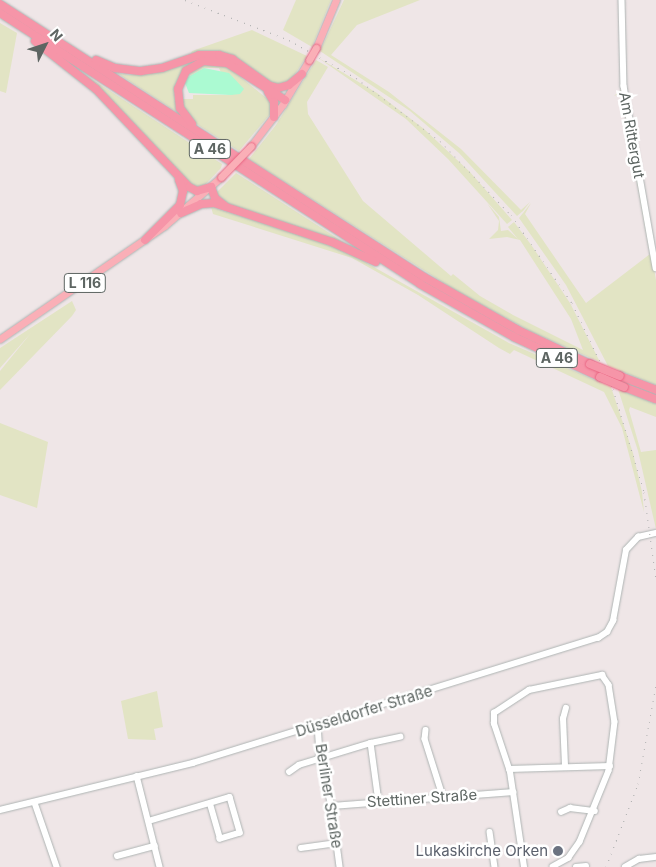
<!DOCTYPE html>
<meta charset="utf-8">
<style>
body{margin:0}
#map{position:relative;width:656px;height:867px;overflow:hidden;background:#efe6e7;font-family:Inter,sans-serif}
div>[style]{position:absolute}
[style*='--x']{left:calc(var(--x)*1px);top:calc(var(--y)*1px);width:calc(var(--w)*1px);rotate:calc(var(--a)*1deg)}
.green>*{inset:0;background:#e2e4c4}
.water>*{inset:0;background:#abfad2}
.roads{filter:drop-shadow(0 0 1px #aeb4b3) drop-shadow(0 0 1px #aeb4b3)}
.minor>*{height:5.5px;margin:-2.75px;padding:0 2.75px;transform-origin:2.75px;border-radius:2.75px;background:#fff}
.major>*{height:7px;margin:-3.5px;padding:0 3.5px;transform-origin:3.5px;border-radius:3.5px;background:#faafb7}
.highway>*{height:8px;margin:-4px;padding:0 4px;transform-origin:4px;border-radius:4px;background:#f695a8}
.rail>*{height:1px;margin-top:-0.5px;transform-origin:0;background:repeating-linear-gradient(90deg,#b0b1b1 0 1px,transparent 0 7px)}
.bridges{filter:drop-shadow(0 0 1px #e96582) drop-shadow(0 0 1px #e96582)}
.major-bridge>*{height:7px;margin:-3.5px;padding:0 3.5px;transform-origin:3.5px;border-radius:3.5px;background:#faafb7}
.highway-bridge>*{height:8px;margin:-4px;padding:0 4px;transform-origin:4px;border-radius:4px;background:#f695a8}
.dots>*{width:14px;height:14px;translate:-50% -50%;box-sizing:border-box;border:2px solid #fff;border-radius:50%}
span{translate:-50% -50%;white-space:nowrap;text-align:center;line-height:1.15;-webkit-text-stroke:5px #fff;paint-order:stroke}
.shield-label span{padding:1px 4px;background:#fff;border:1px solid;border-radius:4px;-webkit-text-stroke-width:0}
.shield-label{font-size:14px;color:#5d6562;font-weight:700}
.street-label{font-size:15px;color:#5d6562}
.worship-label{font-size:15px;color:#5b616d}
.right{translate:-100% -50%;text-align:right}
.north{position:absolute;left:20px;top:20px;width:50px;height:50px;-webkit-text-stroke:4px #fff;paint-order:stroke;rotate:49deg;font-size:14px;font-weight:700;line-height:20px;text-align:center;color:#5d6562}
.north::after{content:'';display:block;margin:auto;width:18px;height:22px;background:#5d6562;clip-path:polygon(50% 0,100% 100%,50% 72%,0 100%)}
</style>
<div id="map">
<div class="green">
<div style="clip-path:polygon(296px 0,331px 0,312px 47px,283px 30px)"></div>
<div style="clip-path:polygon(344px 0,420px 0,357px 25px,331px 55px,389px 92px,461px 149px,521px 210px,530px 202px,523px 211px,517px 216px,459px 153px,410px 111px,320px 51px)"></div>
<div style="clip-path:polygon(0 23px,17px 33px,6px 93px,0 91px)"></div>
<div style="clip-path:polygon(252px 30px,307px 56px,291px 80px,282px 85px,274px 84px,245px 63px,221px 53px,190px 55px,192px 51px)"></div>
<div style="clip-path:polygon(317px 57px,377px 93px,424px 129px,470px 172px,512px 220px,507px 224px,448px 159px,406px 119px)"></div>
<div style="clip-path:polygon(198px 58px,181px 73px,176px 83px,174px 95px,180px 114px,117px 73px,129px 75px,167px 70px)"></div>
<div style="clip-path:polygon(316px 60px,328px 67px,307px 102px,308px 114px,363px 201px,451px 276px,453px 274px,480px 296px,513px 315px,583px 350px,571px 319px,520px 240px,507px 237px,489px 239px,498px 230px,499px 221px,487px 203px,499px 217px,501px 231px,508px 230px,518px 239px,508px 227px,514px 222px,532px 246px,570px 303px,600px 362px,532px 332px,455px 290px,249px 159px,276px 125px)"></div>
<div style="clip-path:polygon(203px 65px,227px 66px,271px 102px,271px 113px,239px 151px,195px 123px,183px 107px,182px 99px,193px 99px,193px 95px,231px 95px,219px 68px,204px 68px,188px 77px,181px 87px,192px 71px)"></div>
<div style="clip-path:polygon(84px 74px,222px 164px,221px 168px,202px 188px,194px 187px)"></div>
<div style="clip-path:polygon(622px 89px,656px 280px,656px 385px,608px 366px,566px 285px,519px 218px,531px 203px,525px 214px,586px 303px,650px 254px,621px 93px,614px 96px)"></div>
<div style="clip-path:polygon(236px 173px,348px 245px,231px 206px,216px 193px)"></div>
<div style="clip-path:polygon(211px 207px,340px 248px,509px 343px,611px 387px,633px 453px,642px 492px,644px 512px,622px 428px,604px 392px,514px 350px,510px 354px,499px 348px,418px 295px,352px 258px,213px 214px)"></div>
<div style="clip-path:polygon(72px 301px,76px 310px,72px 316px,0 390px,0 371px,31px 333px,0 368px,0 348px)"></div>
<div style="clip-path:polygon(618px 389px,656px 404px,656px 417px,630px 407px,629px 410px,641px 452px,656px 450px,656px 529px,638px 451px)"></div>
<div style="clip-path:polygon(0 423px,48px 442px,37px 508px,0 495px)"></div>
<div style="clip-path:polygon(157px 691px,163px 727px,154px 729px,156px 740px,128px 739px,121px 701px)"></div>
</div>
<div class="water">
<div style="clip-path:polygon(204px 68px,229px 73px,244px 89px,240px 94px,231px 95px,189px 93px,185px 83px,188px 77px)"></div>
</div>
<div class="roads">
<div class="minor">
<div style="--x:622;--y:0;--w:86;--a:88.7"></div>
<div style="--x:624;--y:86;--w:185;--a:80"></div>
<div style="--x:318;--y:725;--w:39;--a:86"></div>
<div style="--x:321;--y:764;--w:43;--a:75.3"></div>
<div style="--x:332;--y:806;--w:62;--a:82.5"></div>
<div style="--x:426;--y:730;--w:9;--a:96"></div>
<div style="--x:425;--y:739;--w:60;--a:72.5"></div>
<div style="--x:371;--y:743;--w:60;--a:82.3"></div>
<div style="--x:565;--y:766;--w:47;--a:-92.4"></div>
<div style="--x:563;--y:719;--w:11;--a:-75"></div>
<div style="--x:509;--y:769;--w:101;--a:-1.7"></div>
<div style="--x:289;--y:772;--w:12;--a:-35"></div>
<div style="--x:299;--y:765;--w:75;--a:-17"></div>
<div style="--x:371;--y:743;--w:30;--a:-12"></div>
<div style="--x:137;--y:776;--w:94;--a:75.8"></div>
<div style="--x:35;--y:803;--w:68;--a:71"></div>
<div style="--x:332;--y:806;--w:182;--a:-4.4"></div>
<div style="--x:0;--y:810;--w:199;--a:-13.7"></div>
<div style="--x:193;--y:763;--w:424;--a:-17.2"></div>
<div style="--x:598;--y:638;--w:11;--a:-34"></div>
<div style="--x:607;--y:632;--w:13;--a:-61"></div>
<div style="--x:613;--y:621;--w:72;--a:-79.6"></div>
<div style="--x:626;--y:550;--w:18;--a:-47"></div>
<div style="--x:638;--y:537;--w:18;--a:-13"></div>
<div style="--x:561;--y:812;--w:10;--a:-24"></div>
<div style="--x:570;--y:808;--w:25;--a:7"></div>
<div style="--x:149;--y:821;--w:84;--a:-16.5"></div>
<div style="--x:230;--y:797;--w:37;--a:74"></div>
<div style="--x:240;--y:833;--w:21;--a:163"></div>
<div style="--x:220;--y:839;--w:36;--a:-106"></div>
<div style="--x:490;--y:832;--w:35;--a:82"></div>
<div style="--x:301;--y:848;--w:36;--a:-8"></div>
<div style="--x:117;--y:856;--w:39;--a:-15"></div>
<div style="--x:524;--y:867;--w:96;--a:-98.4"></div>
<div style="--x:510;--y:772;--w:51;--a:-108.4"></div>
<div style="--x:494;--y:724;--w:11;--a:-90"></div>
<div style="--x:494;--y:713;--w:42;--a:-33.3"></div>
<div style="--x:529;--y:690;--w:75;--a:-11.6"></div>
<div style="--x:602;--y:675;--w:12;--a:55"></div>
<div style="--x:609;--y:685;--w:37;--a:81"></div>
<div style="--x:615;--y:722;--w:49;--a:97"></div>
<div style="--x:609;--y:771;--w:77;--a:112.2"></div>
<div style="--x:580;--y:842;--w:19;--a:125"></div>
<div style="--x:569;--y:858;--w:18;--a:151"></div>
<div style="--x:576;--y:867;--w:10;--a:-6"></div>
<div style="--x:625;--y:867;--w:16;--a:-30"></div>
<div style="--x:639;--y:859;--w:17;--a:-7"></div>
</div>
<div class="major">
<div style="--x:316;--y:48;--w:52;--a:-67.4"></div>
<div style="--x:251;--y:146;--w:53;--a:-52.7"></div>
<div style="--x:283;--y:104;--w:51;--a:-59.4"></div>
<div style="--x:0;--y:339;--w:199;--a:-34.6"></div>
<div style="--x:164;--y:226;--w:75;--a:-40.7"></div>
</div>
<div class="highway">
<div style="--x:0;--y:4;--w:504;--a:32.78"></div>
<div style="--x:424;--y:277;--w:108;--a:29.4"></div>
<div style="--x:518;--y:330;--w:80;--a:25.3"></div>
<div style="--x:0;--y:13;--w:500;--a:32.8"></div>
<div style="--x:420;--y:284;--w:108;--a:29.4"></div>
<div style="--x:514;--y:337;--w:95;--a:24.9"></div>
<div style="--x:35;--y:41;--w:78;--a:38.2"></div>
<div style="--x:96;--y:89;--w:135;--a:46.5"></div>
<div style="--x:189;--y:187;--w:9;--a:27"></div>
<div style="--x:197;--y:191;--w:15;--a:-16"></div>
<div style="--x:211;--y:187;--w:12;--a:70"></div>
<div style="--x:215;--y:198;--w:13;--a:39"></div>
<div style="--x:96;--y:60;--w:21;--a:23"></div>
<div style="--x:115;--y:68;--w:26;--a:7"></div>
<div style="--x:141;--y:71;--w:21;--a:-8"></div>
<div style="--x:162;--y:68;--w:39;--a:-19"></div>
<div style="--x:199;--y:55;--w:20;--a:0"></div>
<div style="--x:219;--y:55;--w:14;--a:17"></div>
<div style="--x:232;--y:59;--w:47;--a:35.4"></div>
<div style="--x:270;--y:86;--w:8;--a:14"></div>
<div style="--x:278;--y:88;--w:11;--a:-15"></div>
<div style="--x:289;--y:85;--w:17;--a:-40"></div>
<div style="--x:268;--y:92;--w:12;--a:59"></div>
<div style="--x:274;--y:102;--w:15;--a:90"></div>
<div style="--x:192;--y:124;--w:20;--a:-127"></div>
<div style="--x:180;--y:108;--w:19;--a:-96"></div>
<div style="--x:178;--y:89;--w:20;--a:-66"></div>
<div style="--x:186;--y:71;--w:20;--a:-30"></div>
<div style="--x:203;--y:61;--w:24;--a:5"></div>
<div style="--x:227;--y:63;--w:69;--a:32.5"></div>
<div style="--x:181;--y:213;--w:22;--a:-24"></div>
<div style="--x:201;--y:204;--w:13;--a:-4"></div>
<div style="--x:214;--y:203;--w:124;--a:18.3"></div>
<div style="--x:332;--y:242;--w:48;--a:24.4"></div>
<div style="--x:145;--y:240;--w:49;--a:-45"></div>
<div style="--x:180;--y:205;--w:14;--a:-78"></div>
<div style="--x:183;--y:191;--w:12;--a:-110"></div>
<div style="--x:620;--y:376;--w:39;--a:21"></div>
<div style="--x:624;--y:387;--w:34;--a:21"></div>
</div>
</div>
<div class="rail">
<div style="--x:185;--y:0;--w:111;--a:21"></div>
<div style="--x:289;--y:40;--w:77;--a:29.6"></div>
<div style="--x:356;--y:78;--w:105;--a:36.9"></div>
<div style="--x:440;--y:141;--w:103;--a:46.2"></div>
<div style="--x:511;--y:215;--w:107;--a:55.3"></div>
<div style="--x:572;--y:303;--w:95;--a:64.5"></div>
<div style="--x:613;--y:389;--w:108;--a:73.2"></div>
<div style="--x:644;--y:492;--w:89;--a:82.2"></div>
<div style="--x:606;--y:867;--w:89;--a:-68.9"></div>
<div style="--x:638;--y:784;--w:101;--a:-79.7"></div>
</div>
<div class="bridges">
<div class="major-bridge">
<div style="--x:309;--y:60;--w:14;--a:-60"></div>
<div style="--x:221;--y:177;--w:43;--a:-45.9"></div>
</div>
<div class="highway-bridge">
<div style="--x:590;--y:364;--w:32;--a:22"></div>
<div style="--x:600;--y:377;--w:26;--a:23"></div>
</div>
</div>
<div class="dots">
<div style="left:558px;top:851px;background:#6b7280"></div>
</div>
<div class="shield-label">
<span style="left:210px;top:149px">A 46</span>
<span style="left:85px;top:283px">L 116</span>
<span style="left:557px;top:358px">A 46</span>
</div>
<div class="street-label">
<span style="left:632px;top:135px;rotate:80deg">Am Rittergut</span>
<span style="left:364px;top:711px;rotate:-17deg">Düsseldorfer Straße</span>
<span style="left:329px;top:796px;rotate:81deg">Berliner Straße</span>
<span style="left:422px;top:798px;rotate:-4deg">Stettiner Straße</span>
</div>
<div class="worship-label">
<span class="right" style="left:548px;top:851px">Lukaskirche Orken</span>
</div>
<div class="north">N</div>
</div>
